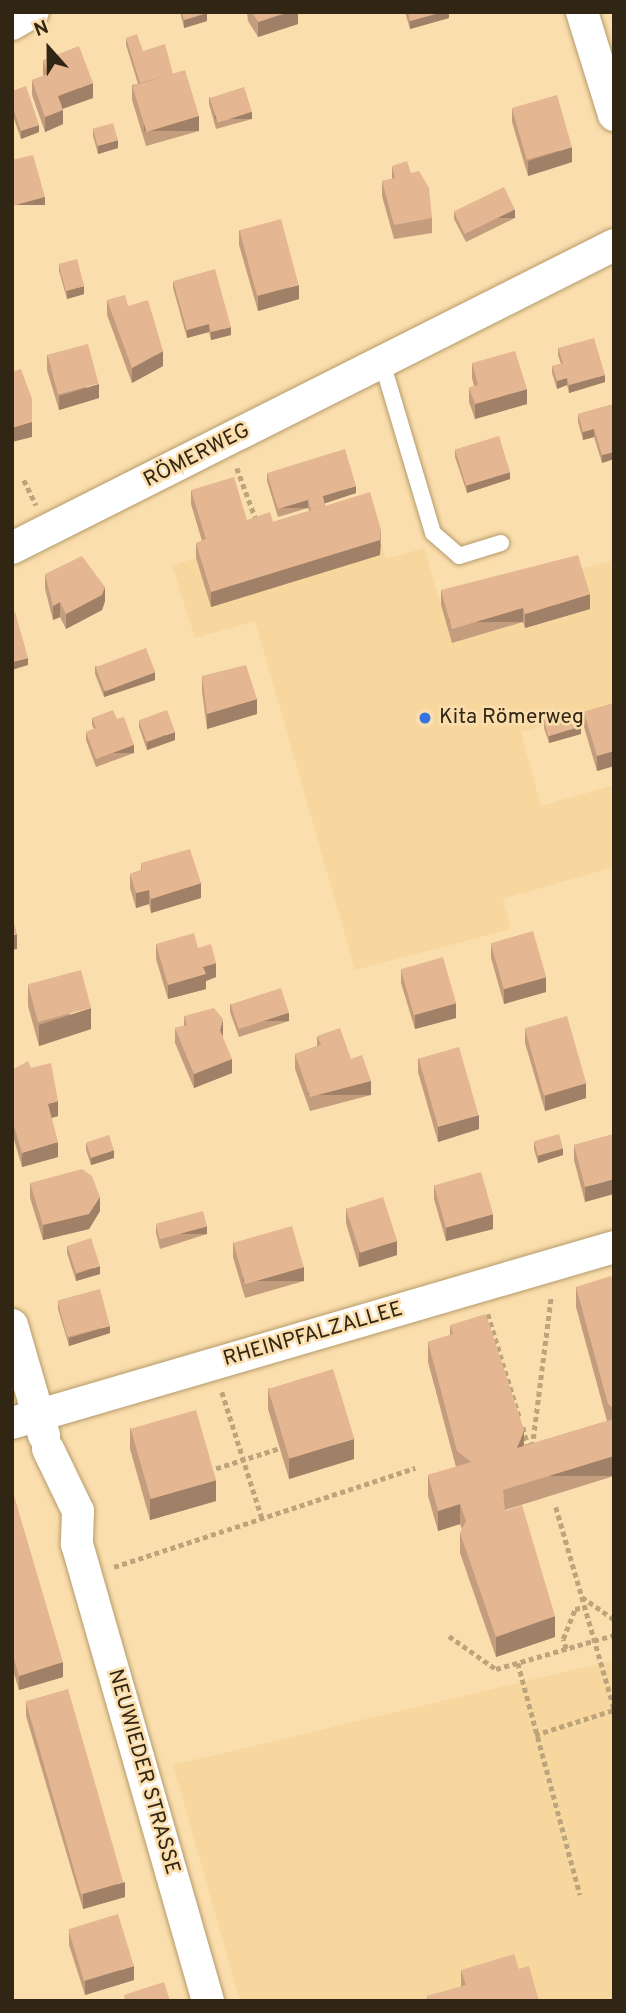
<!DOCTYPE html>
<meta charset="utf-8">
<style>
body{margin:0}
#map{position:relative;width:626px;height:2013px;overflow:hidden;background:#fbdead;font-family:Overpass,sans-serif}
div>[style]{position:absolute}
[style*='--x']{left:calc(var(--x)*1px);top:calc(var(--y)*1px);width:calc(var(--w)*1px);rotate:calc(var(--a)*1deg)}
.built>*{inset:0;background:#f8d79e}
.path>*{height:4.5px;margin-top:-2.25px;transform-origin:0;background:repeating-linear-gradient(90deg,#bca57d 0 5px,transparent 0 8.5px)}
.roads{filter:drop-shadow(0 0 2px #b59a6b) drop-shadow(0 0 2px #b59a6b)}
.lane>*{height:16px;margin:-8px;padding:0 8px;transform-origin:8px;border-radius:8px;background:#fff}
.street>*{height:32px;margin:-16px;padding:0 16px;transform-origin:16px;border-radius:16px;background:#fff}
.wall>*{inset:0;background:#c49d7e}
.shaded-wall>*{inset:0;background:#a08066;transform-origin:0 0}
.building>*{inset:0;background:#e4b792;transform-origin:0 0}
.dots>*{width:19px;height:19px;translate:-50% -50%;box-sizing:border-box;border:4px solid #fbdead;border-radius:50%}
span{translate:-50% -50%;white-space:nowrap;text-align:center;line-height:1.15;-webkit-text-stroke:5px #fbdead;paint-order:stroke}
.street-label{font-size:21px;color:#312613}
.poi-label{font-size:21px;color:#312613}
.left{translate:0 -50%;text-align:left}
.frame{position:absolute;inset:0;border:14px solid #312613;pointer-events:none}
.north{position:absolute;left:14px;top:14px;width:70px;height:70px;-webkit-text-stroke:5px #fbdead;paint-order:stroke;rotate:339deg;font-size:19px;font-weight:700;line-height:28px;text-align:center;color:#312613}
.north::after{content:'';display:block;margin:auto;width:24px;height:32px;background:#312613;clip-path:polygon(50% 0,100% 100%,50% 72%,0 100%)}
</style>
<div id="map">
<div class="built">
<div style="clip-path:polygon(191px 504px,247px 534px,370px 507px,386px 559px,424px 548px,441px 605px,614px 560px,614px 704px,521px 732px,541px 806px,614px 785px,614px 867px,503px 899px,511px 929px,355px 970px,255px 621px,195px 638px,172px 566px,206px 554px)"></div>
<div style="clip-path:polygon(614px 1660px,614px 2001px,240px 2001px,173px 1765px)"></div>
</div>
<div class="path">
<div style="--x:237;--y:468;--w:58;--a:69.7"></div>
<div style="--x:24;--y:480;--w:28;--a:64"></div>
<div style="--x:488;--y:1314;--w:110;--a:73.1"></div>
<div style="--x:222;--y:1392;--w:135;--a:72.4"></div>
<div style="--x:523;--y:1427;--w:23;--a:75"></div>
<div style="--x:532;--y:1447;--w:152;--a:-82.8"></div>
<div style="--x:208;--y:1471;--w:76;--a:-17.7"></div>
<div style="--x:556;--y:1507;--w:209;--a:73.9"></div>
<div style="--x:114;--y:1567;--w:317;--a:-18.2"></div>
<div style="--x:582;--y:1597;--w:39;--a:35"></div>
<div style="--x:449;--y:1636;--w:57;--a:35.1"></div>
<div style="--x:496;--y:1669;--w:123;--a:-16.1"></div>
<div style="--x:566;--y:1649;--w:10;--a:-107"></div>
<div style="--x:563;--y:1639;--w:32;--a:-68"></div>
<div style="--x:575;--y:1609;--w:10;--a:-11"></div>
<div style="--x:518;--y:1663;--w:240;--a:75"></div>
<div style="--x:535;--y:1735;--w:83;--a:-17.6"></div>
</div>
<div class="roads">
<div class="lane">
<div style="--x:382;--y:362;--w:178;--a:73.4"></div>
<div style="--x:433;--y:533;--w:35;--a:41"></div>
<div style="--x:459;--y:556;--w:44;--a:-17.2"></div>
</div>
<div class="street">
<div style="--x:582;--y:12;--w:108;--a:72.7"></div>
<div style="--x:12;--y:24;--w:24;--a:-30"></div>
<div style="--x:12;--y:548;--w:674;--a:-26.72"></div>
<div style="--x:12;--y:1325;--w:115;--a:73.8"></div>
<div style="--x:12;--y:1423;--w:627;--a:-16.3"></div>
<div style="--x:48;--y:1449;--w:69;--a:64.2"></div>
<div style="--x:78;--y:1511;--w:33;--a:92"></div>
<div style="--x:77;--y:1544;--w:475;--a:74"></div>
</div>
</div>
<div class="wall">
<div style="clip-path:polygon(180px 12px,207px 12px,207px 21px,184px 28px)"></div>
<div style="clip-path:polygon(247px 12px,298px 12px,298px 24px,258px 37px,248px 21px)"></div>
<div style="clip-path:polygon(405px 12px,449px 12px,449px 18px,410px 29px)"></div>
<div style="clip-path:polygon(126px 38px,173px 74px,199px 131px,146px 146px,132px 100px,132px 85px,138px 84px,126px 45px)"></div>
<div style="clip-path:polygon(43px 60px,93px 98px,63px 109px,63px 124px,45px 132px,32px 95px,32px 80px,43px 76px)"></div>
<div style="clip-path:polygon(12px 91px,39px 132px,21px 139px,12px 113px)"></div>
<div style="clip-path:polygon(209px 97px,252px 119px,216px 129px,209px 104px)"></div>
<div style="clip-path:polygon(512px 108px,572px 162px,528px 176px,512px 122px)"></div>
<div style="clip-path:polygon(93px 128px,118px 148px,98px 154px,93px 136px)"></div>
<div style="clip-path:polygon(392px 166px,411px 173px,432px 218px,432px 233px,394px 239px,382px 196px,382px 181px,392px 179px)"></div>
<div style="clip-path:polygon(454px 212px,515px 218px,466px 242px,454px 219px)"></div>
<div style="clip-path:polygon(239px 230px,299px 299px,258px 311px,239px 245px)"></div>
<div style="clip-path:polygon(59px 264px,84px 294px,67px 299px,59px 271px)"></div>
<div style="clip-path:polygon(173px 281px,231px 335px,211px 340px,209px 332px,187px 338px,173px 288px)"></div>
<div style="clip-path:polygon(107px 300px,128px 306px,163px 366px,132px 383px,107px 315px)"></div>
<div style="clip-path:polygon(558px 348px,605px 382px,569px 393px,567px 385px,557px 389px,552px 373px,552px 366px,561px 364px,558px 355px)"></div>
<div style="clip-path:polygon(47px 355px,99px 398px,59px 410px,47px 370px)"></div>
<div style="clip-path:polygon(472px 363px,527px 404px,475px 419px,469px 402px,469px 388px,474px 386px,472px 378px)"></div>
<div style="clip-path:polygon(614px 404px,614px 459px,602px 463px,594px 437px,583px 440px,578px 422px,578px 414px)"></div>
<div style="clip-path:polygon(455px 449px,510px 479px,467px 493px,455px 457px)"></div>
<div style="clip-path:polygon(267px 473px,356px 493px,325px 503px,325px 506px,381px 544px,380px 555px,211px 607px,196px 558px,196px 543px,202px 541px,191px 504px,191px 490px,247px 520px,273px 522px,309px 511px,308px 508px,278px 517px,267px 481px)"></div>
<div style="clip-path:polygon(45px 574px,105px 601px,102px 610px,66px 629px,60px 617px,53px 620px,45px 589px)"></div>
<div style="clip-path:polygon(441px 590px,590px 609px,525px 628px,523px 622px,452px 643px,441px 605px)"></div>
<div style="clip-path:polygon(95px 666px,155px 680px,104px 697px,95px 674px)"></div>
<div style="clip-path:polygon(202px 676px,257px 714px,207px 729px,202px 691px)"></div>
<div style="clip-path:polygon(614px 703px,614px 766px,597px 771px,584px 727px,584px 712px)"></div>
<div style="clip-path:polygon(92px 718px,117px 719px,134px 753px,96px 767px,86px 740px,86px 732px,94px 729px,92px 725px)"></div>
<div style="clip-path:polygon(139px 720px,175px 740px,147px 750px,139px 727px)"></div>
<div style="clip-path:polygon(544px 720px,581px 734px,549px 743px,544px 728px)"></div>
<div style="clip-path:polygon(141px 863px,201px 898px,151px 913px,149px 904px,136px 908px,130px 888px,130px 874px,141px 870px)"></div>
<div style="clip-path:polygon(491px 943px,546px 992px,504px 1004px,491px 958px)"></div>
<div style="clip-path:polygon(156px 944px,198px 948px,216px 977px,206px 981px,206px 989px,168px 999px,156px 959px)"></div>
<div style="clip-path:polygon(401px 969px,456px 1018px,415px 1029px,401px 983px)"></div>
<div style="clip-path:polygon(28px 985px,91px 1029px,39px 1046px,28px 1006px)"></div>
<div style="clip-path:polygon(230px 1004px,289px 1021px,239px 1037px,230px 1012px)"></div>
<div style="clip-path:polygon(184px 1016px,223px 1034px,222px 1036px,232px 1073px,194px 1088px,175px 1043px,175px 1028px,184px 1026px)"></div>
<div style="clip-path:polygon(525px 1028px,586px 1098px,545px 1111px,525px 1043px)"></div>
<div style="clip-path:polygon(317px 1036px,351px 1059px,371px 1095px,310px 1111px,295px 1069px,295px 1054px,317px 1046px)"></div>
<div style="clip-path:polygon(418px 1058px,479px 1129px,438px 1142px,418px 1072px)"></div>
<div style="clip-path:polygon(31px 1068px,58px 1116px,51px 1118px,58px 1157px,22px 1167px,12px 1133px,12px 1070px)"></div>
<div style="clip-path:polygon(614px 1134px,585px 1202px,574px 1160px,574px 1145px)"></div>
<div style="clip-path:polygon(534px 1141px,563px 1155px,538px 1163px,534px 1149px)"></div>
<div style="clip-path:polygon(86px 1143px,114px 1158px,91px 1165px,86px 1150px)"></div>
<div style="clip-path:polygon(30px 1183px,100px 1211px,89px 1229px,43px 1240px,30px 1198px)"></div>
<div style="clip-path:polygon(434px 1185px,493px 1229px,446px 1241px,434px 1199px)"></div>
<div style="clip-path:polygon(346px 1208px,397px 1255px,359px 1267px,346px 1223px)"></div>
<div style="clip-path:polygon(156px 1226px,207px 1234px,160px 1249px,156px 1233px)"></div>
<div style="clip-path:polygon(233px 1242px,304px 1281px,245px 1298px,233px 1257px)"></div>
<div style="clip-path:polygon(67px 1246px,100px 1274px,76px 1281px,67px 1253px)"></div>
<div style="clip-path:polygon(614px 1284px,614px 1476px,505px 1510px,555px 1637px,496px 1657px,460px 1553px,460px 1533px,462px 1529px,460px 1524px,438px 1531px,428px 1496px,428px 1475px,456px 1467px,428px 1362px,428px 1342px,450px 1335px,450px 1325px,524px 1446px,607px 1421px,576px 1307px,576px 1287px)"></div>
<div style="clip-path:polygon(58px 1302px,110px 1333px,69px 1346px,58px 1309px)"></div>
<div style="clip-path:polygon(268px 1388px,354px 1459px,289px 1479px,268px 1409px)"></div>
<div style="clip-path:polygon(130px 1428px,216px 1501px,150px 1520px,130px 1449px)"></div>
<div style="clip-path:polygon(614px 1479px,614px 1514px,612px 1508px,612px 1488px)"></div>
<div style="clip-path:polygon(12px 1489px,63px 1677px,19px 1690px,12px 1667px)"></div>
<div style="clip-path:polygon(26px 1701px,125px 1897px,83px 1909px,26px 1716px)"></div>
<div style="clip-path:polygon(69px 1930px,134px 1980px,85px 1995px,69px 1945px)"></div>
<div style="clip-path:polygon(519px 1969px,539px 2001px,427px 2001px,427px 1996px,461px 1987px,461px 1970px)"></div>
</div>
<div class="shaded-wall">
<div style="clip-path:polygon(289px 12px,298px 12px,298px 24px,258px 37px,258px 22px)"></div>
<div style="clip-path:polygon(443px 12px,449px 12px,449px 18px,410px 29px,410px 21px)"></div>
<div style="clip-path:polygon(207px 13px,207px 21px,184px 28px,184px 20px)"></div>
<div style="clip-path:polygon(93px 83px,93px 98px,58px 110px,58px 96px)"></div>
<div style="clip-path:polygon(63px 110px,63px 124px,45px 132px,45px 117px)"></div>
<div style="left:252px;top:112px;width:7px;height:37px;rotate:90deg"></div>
<div style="left:199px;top:116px;width:15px;height:55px;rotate:90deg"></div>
<div style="clip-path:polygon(39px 125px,39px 132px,21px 139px,21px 131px)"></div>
<div style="clip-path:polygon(118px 140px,118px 148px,98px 154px,98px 146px)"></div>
<div style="clip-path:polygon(572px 147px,572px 162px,528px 176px,528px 161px)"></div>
<div style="left:45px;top:197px;width:8px;height:34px;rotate:90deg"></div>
<div style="left:515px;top:210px;width:8px;height:55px;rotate:90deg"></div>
<div style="clip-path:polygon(299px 285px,299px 299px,258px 311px,258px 296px)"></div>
<div style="clip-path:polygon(84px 286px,84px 294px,67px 299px,67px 291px)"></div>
<div style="clip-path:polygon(209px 324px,209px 332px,187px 338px,187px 330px)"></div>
<div style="clip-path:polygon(231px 327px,231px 335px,211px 340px,211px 332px)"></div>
<div style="clip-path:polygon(163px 351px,163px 366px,132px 383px,132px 368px)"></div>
<div style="clip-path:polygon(605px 375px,605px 382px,569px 393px,569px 385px)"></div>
<div style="clip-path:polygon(567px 378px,567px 385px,557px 389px,557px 381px)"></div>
<div style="clip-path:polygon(99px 384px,99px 398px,59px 410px,59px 396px)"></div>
<div style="clip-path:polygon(527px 389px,527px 404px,475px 419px,475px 404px)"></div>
<div style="clip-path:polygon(32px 414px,32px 437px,12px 442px,12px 428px)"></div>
<div style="clip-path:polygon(594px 429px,594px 437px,583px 440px,583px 432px)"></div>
<div style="clip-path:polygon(614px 452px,614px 459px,602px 463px,602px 455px)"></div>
<div style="clip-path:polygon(510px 472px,510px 479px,467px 493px,467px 485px)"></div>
<div style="clip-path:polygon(356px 486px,356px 493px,323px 504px,323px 496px)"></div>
<div style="left:308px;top:500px;width:8px;height:31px;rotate:90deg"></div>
<div style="clip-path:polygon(381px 530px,380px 555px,211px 607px,211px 592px)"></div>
<div style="clip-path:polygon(105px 587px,105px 601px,102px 610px,66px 629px,66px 614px)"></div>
<div style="clip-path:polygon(590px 594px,590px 609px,525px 628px,525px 614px)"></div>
<div style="clip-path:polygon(60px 602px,60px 617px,53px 620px,53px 606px)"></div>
<div style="left:523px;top:608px;width:14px;height:74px;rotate:90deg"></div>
<div style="clip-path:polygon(28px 658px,28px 665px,12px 670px,12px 662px)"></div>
<div style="clip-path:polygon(155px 672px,155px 680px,104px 697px,104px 690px)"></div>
<div style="clip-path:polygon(257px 699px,257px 714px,207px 729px,207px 714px)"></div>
<div style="clip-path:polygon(581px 726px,581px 734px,549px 743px,549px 736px)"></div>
<div style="clip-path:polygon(175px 732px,175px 740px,147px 750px,147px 742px)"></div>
<div style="left:134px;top:745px;width:8px;height:40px;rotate:90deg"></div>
<div style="clip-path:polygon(614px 751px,614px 766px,597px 771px,597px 756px)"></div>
<div style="clip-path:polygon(201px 883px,201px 898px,151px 913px,151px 899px)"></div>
<div style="clip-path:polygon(149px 890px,149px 904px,136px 908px,136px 893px)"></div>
<div style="clip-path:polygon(17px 934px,17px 949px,12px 950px,12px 936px)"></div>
<div style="clip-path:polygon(216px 963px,216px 977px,206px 981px,206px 989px,168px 999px,168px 985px,203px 967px)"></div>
<div style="clip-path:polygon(546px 977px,546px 992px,504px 1004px,504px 989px)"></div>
<div style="clip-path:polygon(456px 1003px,456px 1018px,415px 1029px,415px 1014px)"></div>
<div style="clip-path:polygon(91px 1008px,91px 1029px,39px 1046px,39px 1025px)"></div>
<div style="left:289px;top:1013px;width:8px;height:52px;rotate:90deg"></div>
<div style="clip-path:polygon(223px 1019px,223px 1034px,220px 1044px,220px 1030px)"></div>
<div style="clip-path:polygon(232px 1059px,232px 1073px,194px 1088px,194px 1074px)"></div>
<div style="left:371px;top:1081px;width:14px;height:63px;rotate:90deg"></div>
<div style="clip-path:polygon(586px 1083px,586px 1098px,545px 1111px,545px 1096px)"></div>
<div style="clip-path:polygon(58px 1101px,58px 1116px,48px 1119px,48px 1104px)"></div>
<div style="clip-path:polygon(479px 1115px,479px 1129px,438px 1142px,438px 1127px)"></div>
<div style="clip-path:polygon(58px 1142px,58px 1157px,22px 1167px,22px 1153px)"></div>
<div style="clip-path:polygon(563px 1148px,563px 1155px,538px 1163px,538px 1156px)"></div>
<div style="clip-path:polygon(114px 1150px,114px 1158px,91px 1165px,91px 1158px)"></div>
<div style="clip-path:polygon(614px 1179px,614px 1194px,585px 1202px,585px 1187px)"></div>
<div style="clip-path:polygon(100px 1197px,100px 1211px,89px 1229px,43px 1240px,43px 1225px)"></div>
<div style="clip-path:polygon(493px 1214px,493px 1229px,446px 1241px,446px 1227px)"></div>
<div style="left:207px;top:1226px;width:8px;height:49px;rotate:90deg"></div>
<div style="clip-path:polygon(397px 1241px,397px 1255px,359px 1267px,359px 1252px)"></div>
<div style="clip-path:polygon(100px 1266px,100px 1274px,76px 1281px,76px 1274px)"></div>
<div style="left:304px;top:1267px;width:14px;height:61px;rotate:90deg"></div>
<div style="clip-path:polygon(110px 1326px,110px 1333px,69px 1346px,69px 1338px)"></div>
<div style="clip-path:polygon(524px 1430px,524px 1451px,517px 1448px)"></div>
<div style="clip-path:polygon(354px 1439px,354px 1459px,289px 1479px,289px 1458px)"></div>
<div style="left:614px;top:1456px;width:20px;height:116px;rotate:90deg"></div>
<div style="clip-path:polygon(216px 1480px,216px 1501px,150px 1520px,150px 1499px)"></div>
<div style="clip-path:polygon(460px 1504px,460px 1524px,438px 1531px,438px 1511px)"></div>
<div style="clip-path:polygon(555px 1616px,555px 1637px,496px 1657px,496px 1637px)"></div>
<div style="clip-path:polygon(63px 1662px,63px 1677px,19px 1690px,19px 1676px)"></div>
<div style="clip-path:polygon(125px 1882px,125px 1897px,83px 1909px,83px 1894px)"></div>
<div style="clip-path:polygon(134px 1966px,134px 1980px,85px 1995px,85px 1981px)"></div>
</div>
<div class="building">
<div style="clip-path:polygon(182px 12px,207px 12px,207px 13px,184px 20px)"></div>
<div style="clip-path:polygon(252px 12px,289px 12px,258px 22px)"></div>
<div style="clip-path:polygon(408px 12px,443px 12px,410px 21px)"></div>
<div style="clip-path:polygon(137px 34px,143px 51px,165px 44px,173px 74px,140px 83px,126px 38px)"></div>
<div style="clip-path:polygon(79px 46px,93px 83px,58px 96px,63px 110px,45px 117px,32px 80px,48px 74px,43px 60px)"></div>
<div style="left:185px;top:70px;width:48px;height:55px;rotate:73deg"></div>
<div style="clip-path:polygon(26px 86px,39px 125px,21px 131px,12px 105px,12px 91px)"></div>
<div style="left:244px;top:87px;width:26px;height:36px;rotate:72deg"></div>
<div style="left:557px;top:95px;width:54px;height:47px;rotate:74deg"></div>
<div style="left:113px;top:123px;width:18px;height:21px;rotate:74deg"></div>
<div style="clip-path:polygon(33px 155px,45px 197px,12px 206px,12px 160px)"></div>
<div style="clip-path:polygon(407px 161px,411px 173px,419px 171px,429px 188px,432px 218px,394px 225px,382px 181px,395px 178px,392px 166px)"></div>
<div style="left:504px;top:187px;width:25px;height:56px;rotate:64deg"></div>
<div style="left:281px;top:219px;width:68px;height:43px;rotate:75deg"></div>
<div style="left:77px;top:259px;width:28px;height:19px;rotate:75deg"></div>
<div style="clip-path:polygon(215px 269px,231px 327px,211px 332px,209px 324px,187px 330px,173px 281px)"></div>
<div style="clip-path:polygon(125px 295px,128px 306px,148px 300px,163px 351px,132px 368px,107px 300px)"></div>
<div style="clip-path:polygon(594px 338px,605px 375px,569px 385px,567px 378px,557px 381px,552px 366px,563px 363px,558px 348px)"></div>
<div style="left:88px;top:344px;width:41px;height:42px;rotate:75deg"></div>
<div style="clip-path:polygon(515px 351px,527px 389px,475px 404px,469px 388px,478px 385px,472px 363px)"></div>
<div style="clip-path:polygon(21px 369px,32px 399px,32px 422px,12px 428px,12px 372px)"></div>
<div style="clip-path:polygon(614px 404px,614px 452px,602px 455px,594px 429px,583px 432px,578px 414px)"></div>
<div style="left:499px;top:436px;width:38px;height:46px;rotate:73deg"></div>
<div style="clip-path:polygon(345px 449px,356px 486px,323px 496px,325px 506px,311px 510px,308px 500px,278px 509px,267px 473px)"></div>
<div style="clip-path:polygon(234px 477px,247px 520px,270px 512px,273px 522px,370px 492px,381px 530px,380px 540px,211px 592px,196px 543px,206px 539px,191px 490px)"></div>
<div style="clip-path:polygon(578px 555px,590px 594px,525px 614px,523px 608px,452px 629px,441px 590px)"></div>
<div style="clip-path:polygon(82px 556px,105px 587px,102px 595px,66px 614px,60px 602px,53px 606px,45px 574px)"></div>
<div style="clip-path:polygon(12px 612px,15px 612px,28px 658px,12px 662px)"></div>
<div style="left:146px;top:648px;width:26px;height:54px;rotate:69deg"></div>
<div style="clip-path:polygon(246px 665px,257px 699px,207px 714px,202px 676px)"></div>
<div style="clip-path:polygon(614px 703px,614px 751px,597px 756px,584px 712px)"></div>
<div style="clip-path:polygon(113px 710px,117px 719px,124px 717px,134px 745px,96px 759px,86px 732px,96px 728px,92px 718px)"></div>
<div style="left:167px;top:710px;width:23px;height:30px;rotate:70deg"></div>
<div style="left:576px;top:710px;width:17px;height:34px;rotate:73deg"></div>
<div style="clip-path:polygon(190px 849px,201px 883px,151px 899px,149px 890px,136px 893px,130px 874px,142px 870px,141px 863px)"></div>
<div style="clip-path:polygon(12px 916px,17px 934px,12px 936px)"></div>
<div style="left:533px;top:931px;width:48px;height:44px;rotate:74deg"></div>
<div style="clip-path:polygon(194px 933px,198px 948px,211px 944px,216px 963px,203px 967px,206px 974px,168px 985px,156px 944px)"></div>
<div style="left:443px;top:957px;width:48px;height:44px;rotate:74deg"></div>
<div style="left:81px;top:970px;width:39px;height:55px;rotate:75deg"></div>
<div style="left:281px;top:988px;width:26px;height:53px;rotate:72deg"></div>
<div style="clip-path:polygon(214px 1008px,223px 1019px,220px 1030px,232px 1059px,194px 1074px,175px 1028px,187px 1025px,184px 1016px)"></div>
<div style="left:567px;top:1016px;width:70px;height:44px;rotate:74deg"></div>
<div style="clip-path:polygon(340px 1028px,351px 1059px,362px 1055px,371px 1081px,310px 1097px,295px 1054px,321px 1045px,317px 1036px)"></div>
<div style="left:459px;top:1047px;width:71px;height:42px;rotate:74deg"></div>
<div style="clip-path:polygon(28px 1061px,31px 1068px,51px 1063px,58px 1101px,48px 1104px,58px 1142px,22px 1153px,12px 1119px,12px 1070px)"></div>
<div style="left:559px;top:1134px;width:15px;height:26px;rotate:74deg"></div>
<div style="clip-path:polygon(614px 1134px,614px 1179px,585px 1187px,574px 1145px)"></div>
<div style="left:109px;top:1135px;width:16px;height:24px;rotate:72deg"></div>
<div style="clip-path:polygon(82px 1169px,92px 1176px,100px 1197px,89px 1214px,43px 1225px,30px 1183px)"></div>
<div style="left:481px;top:1172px;width:44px;height:49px;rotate:74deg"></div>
<div style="left:383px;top:1197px;width:46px;height:39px;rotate:72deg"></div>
<div style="left:203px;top:1211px;width:16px;height:49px;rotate:75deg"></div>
<div style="left:292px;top:1226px;width:43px;height:61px;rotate:74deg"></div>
<div style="left:91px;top:1238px;width:29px;height:25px;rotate:72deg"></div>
<div style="clip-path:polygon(611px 1276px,614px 1284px,614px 1409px,608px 1404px,576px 1287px)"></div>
<div style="left:100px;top:1289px;width:38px;height:44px;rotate:75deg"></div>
<div style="clip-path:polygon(486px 1314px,524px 1430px,517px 1448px,614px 1419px,614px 1456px,503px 1490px,505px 1511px,522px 1505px,555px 1616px,496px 1637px,460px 1533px,466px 1521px,460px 1504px,438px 1511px,428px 1475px,471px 1462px,457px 1451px,428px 1342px,453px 1334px,450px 1325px)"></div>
<div style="left:333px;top:1369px;width:73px;height:68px;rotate:73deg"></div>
<div style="left:196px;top:1410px;width:73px;height:68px;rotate:74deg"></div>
<div style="clip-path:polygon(613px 1479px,614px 1479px,614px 1494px,612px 1488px)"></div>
<div style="clip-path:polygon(12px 1489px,63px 1662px,19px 1676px,12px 1652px)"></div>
<div style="left:68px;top:1689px;width:201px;height:44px;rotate:74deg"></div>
<div style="left:118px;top:1914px;width:54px;height:52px;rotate:73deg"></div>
<div style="clip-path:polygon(514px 1954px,519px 1969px,529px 1966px,539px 2001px,428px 2001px,427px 1996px,466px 1985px,461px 1970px)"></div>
<div style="clip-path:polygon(164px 1982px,170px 2001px,125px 2001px,124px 1995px)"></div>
</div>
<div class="dots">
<div style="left:425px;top:718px;background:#3574e2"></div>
</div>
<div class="street-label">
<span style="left:197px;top:456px;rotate:-27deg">RÖMERWEG</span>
<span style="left:313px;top:1335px;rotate:-16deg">RHEINPFALZALLEE</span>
<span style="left:143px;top:1772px;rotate:74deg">NEUWIEDER STRASSE</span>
</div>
<div class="poi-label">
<span class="left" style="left:439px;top:718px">Kita Römerweg</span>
</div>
<div class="frame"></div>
<div class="north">N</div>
</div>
